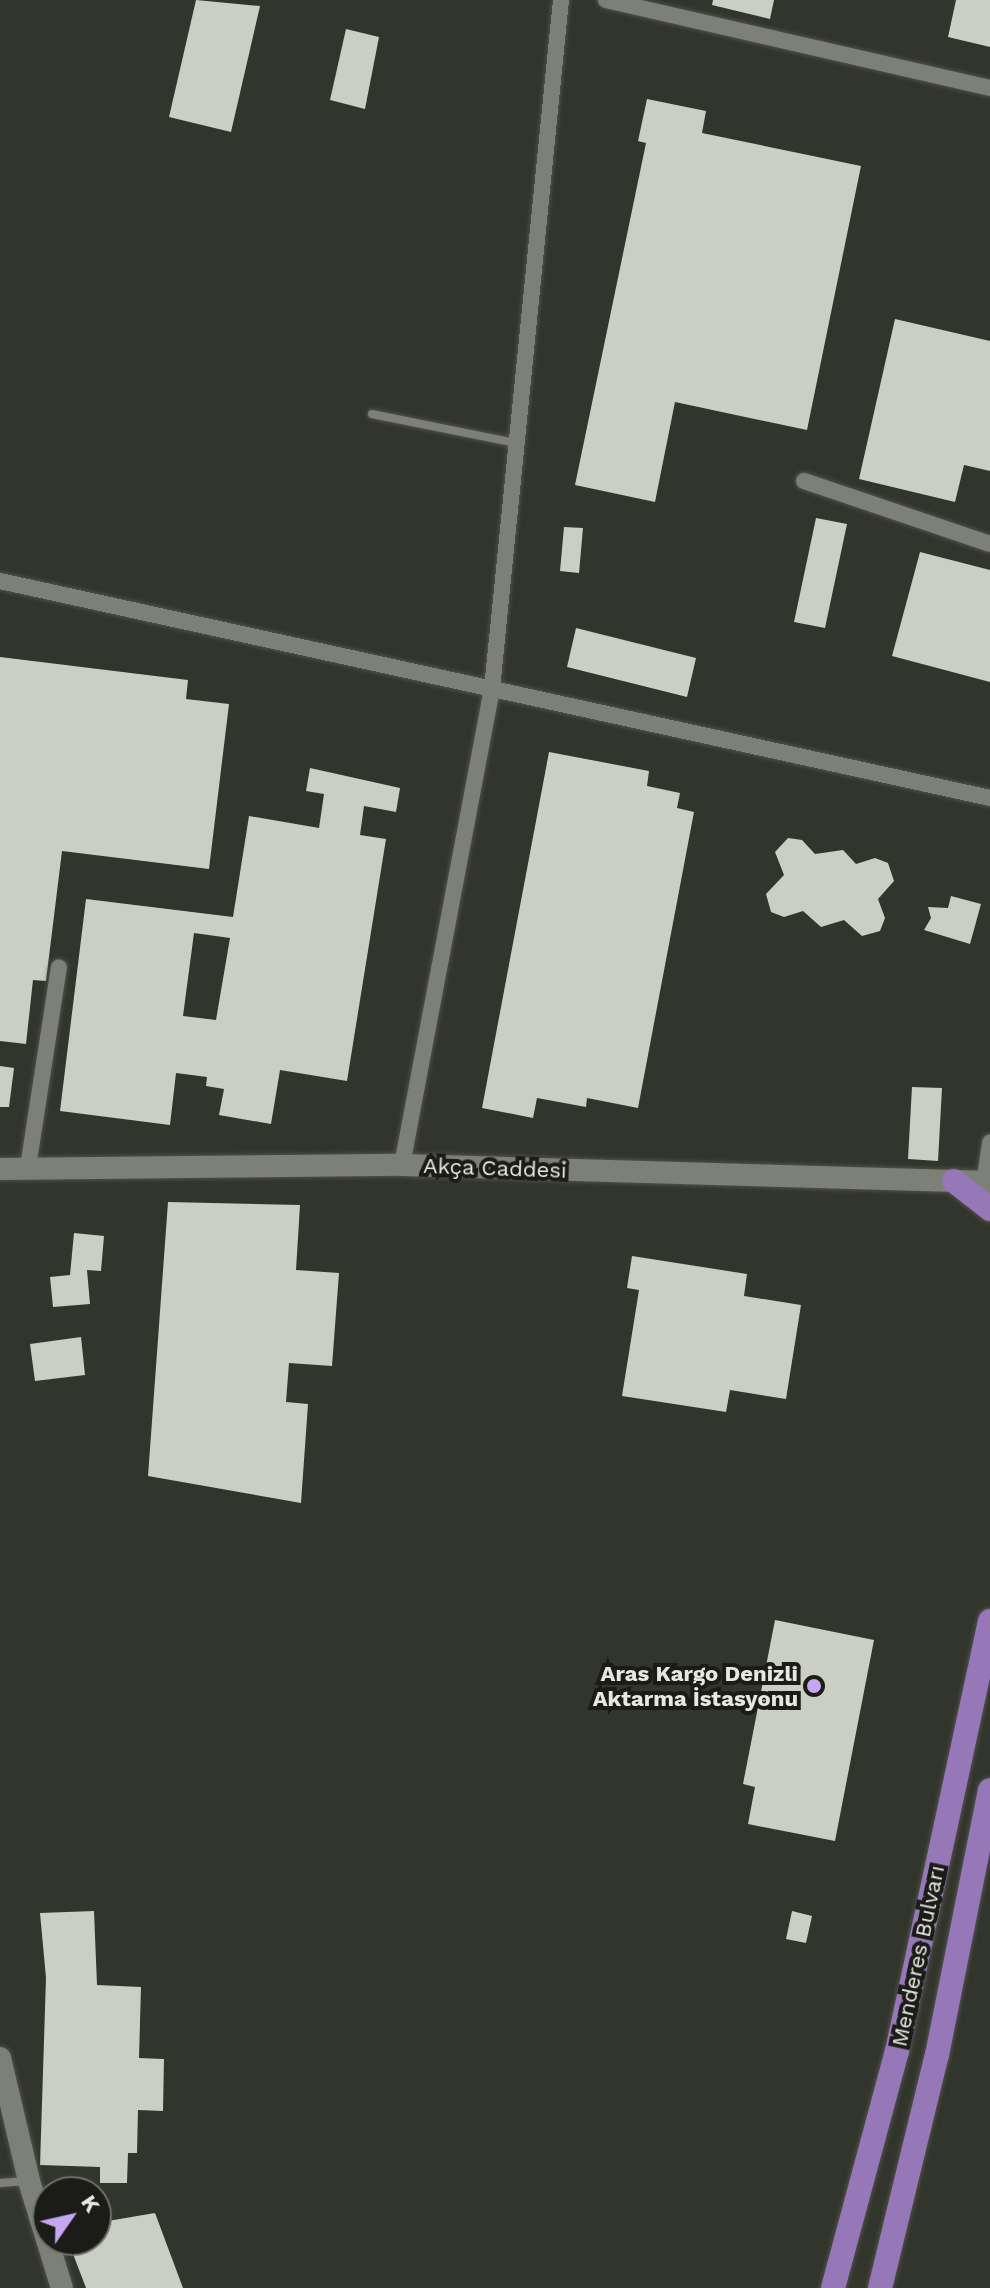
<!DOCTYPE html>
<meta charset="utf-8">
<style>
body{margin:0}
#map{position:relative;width:990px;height:2288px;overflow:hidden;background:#32352c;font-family:"Work Sans",sans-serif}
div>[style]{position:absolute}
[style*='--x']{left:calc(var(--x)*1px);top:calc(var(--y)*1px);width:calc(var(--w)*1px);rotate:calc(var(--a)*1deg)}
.building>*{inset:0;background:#cacec3}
.roads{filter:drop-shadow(0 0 2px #4f514a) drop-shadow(0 0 2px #4f514a)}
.lane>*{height:8px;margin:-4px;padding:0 4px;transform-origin:4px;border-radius:4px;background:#7d8076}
.street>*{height:16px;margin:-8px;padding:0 8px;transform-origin:8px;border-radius:8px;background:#7d8076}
.secondary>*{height:22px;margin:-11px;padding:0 11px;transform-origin:11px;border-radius:11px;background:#7d8076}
.primary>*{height:24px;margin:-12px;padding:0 12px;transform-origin:12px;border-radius:12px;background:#9677b8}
.dots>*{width:22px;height:22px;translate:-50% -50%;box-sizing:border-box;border:4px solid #1b1c18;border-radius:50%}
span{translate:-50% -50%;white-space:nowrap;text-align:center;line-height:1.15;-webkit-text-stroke:8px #1b1c18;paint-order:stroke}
.street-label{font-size:22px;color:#e6e8e2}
.poi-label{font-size:22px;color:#e6e8e2;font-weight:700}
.right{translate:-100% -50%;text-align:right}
.north{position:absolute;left:32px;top:2176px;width:80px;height:80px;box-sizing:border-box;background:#1b1c18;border:2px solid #6c6e69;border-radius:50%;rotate:56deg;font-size:22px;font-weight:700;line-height:32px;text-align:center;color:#e6e8e2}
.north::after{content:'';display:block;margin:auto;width:28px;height:36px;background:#c6a6f0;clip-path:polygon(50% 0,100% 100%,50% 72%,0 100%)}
</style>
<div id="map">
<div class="building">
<i style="clip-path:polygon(196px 0,260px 6px,231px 132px,169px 117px)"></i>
<i style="clip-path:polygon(713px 0,774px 0,770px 19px,712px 5px)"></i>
<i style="clip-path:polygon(956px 0,990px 0,990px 47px,948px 37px)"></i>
<i style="clip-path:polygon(346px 29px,379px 37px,365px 109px,330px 100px)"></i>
<i style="clip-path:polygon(647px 99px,706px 111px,702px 133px,861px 166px,807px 430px,675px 402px,655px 502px,575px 485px,646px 143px,638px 141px)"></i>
<i style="clip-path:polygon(895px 319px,990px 341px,990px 471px,964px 465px,955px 502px,859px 479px)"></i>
<i style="clip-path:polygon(816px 518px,847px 524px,825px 628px,794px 622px)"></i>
<i style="clip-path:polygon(564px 527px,583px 528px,579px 573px,560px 571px)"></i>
<i style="clip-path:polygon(920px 552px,990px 570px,990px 682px,892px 656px)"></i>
<i style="clip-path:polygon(576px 628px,696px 658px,687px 697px,567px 667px)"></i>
<i style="clip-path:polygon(0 657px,188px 680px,186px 699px,229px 704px,209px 869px,62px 851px,46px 981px,33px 980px,26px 1044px,0 1041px)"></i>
<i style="clip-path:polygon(549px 752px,649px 771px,647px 786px,680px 793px,677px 808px,694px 812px,638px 1108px,587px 1098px,586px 1107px,537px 1098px,533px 1118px,482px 1108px)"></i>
<i style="clip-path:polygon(evenodd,310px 768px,400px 788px,396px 812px,364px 806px,360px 835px,386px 839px,347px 1081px,280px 1070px,271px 1124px,219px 1115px,224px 1089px,206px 1086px,207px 1077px,176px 1073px,170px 1125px,60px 1111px,86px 899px,233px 917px,249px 816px,319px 828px,324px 794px,306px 791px,310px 768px,194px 933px,230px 938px,216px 1020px,183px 1016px,194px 933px)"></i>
<i style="clip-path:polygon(788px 838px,802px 840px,815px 854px,843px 850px,856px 864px,875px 858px,888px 863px,894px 881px,878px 899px,885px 918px,880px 931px,862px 936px,844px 920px,821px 927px,803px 911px,784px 917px,771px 912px,766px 894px,784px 875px,775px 852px)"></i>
<i style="clip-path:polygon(951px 896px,981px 904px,970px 944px,924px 930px,931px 918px,928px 907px,948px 908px)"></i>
<i style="clip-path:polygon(0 1066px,14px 1068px,9px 1107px,0 1107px)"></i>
<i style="clip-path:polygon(912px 1087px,942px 1088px,938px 1161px,908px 1159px)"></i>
<i style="clip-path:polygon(168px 1202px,300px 1205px,296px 1270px,339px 1273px,332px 1366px,289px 1363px,286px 1402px,308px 1404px,301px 1503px,148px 1476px)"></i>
<i style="clip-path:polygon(74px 1233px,104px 1236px,101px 1271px,87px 1270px,90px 1304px,53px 1307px,50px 1277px,70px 1275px)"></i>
<i style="clip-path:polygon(632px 1256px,747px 1274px,744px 1296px,801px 1305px,786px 1399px,730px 1390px,726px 1412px,622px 1396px,639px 1290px,627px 1288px)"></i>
<i style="clip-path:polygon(81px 1337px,85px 1375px,35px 1381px,30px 1344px)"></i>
<i style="clip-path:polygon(775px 1620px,874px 1640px,835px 1841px,748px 1824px,755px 1787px,743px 1784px)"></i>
<i style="clip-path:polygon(94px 1911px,97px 1985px,141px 1987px,139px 2058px,164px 2059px,163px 2111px,138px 2110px,137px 2153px,128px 2153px,127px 2183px,100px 2183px,100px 2167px,40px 2165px,46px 1978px,40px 1913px)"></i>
<i style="clip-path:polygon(792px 1911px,812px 1916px,806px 1943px,786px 1939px)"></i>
<i style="clip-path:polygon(155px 2213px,183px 2288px,86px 2288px,70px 2246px,96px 2240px,96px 2223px)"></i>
</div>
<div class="roads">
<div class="lane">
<i style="--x:372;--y:414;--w:147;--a:11.4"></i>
<i style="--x:0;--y:2183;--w:28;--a:-4"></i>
</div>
<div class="street">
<i style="--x:606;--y:0;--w:394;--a:12.9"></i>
<i style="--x:804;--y:481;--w:196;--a:18.7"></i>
<i style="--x:0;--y:581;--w:1014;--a:12.36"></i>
<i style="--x:402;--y:1165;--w:484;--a:-79.3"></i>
<i style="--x:492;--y:689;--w:692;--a:-84.28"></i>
<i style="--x:28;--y:1167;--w:202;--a:-81.2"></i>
<i style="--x:983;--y:1191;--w:49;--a:-81.7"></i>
</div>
<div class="secondary">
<i style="--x:0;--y:1169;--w:402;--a:-0.6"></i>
<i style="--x:402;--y:1165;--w:588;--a:1.66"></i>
<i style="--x:0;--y:2058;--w:126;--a:76.7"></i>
<i style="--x:29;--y:2181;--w:112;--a:72.9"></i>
</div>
<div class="primary">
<i style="--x:954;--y:1181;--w:46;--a:37.9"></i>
<i style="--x:833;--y:2288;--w:245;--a:-74.9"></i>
<i style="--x:897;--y:2051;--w:440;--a:-77.8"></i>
<i style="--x:880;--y:2288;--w:240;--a:-76.3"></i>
<i style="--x:937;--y:2055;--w:270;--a:-78.7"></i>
</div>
</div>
<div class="dots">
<i style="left:814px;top:1686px;background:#c6a6f0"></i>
</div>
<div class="street-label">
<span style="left:495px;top:1168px;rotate:2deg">Akça Caddesi</span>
<span style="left:918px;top:1956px;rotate:-78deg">Menderes Bulvarı</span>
</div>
<div class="poi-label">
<span class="right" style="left:798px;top:1686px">Aras Kargo Denizli<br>Aktarma İstasyonu</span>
</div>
<div class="north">K</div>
</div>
